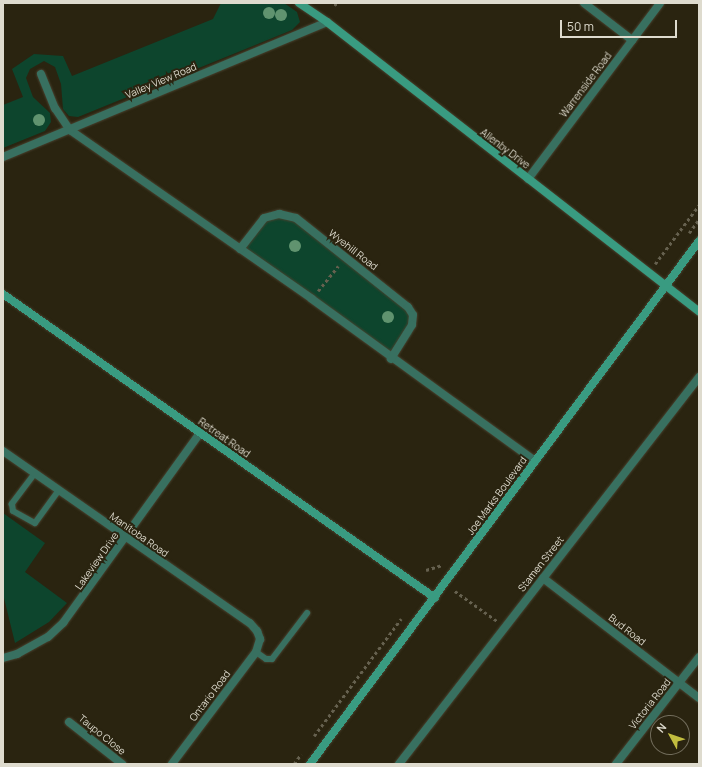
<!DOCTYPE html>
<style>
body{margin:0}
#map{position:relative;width:702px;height:767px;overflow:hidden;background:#2a2410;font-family:Manrope,sans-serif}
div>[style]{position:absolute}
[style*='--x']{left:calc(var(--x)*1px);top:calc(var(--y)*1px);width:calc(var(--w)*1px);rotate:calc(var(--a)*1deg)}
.green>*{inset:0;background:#0d452d}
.path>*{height:2.5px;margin-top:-1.25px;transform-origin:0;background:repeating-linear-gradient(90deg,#66614f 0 3px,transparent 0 6px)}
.roads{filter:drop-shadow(0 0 1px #47412e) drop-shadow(0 0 1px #47412e)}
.lane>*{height:6px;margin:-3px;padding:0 3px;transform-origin:3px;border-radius:3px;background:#387060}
.street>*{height:8px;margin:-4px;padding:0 4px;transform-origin:4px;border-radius:4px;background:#387060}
.secondary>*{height:8px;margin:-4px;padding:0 4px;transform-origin:4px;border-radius:4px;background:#399b81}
.trees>*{width:12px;height:12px;margin:-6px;border-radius:50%;background:#60936f}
span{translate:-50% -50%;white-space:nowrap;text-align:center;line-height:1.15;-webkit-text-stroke:4px #2a2410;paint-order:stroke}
.street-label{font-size:10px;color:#dedbce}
.frame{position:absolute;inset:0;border:4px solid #dedbce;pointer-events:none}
.north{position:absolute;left:650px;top:715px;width:40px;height:40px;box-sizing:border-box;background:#2a2410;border:1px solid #726d5c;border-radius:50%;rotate:310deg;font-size:11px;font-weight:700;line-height:16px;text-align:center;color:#dedbce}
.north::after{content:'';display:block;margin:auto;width:14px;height:18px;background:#c2bd3f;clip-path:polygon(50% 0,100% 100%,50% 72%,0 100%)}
.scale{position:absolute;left:560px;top:20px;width:117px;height:18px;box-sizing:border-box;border:2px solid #dedbce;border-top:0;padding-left:5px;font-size:12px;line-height:14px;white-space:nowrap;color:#dedbce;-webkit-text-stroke:3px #2a2410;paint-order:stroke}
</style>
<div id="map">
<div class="green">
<i style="clip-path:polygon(221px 3px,284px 3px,297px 12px,300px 22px,292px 30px,78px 117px,69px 116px,63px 109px,61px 84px,55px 67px,44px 61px,30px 69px,26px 78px,33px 97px,50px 113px,51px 122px,45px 131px,3px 148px,3px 105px,23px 97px,12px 69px,34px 54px,63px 56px,72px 76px,213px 19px)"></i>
<i style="clip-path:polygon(294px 217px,346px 257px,415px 318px,412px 334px,395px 359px,241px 248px,264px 219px)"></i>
<i style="clip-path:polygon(3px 513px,45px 543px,25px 572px,67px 603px,49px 622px,15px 643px,3px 594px)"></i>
</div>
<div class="path">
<i style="--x:334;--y:5;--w:4;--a:-27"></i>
<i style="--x:689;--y:233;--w:17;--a:-54"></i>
<i style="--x:655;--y:264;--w:74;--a:-53.3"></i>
<i style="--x:318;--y:291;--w:32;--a:-51"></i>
<i style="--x:426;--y:570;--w:17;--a:-17"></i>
<i style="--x:455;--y:591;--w:52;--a:35.5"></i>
<i style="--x:314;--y:736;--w:146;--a:-53.4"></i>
<i style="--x:294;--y:764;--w:12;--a:-55"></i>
</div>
<div class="roads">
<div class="lane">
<i style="--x:35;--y:473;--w:39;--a:127"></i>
<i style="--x:12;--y:504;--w:7;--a:82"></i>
<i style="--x:13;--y:511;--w:25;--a:29"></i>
<i style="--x:35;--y:523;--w:41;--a:-54"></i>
<i style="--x:256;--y:652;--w:12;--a:35"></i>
<i style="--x:266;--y:659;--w:6;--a:0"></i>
<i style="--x:272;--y:659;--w:58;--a:-52.7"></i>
</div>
<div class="street">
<i style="--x:584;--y:3;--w:61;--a:37.6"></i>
<i style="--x:41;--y:74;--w:37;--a:68"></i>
<i style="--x:55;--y:108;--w:27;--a:56"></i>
<i style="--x:70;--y:130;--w:295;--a:34.9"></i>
<i style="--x:312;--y:299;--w:276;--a:36"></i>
<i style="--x:3;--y:157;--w:351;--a:-22.6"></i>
<i style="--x:528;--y:179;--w:220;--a:-53.1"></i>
<i style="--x:240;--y:249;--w:39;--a:-52"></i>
<i style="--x:264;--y:218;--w:16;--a:-15"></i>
<i style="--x:279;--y:214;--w:17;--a:13"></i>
<i style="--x:296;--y:218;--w:143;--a:38.5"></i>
<i style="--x:408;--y:307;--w:9;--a:58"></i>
<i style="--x:413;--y:315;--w:10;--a:96"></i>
<i style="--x:412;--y:325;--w:40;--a:122"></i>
<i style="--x:3;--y:451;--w:301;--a:34.9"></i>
<i style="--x:250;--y:623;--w:11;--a:49"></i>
<i style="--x:257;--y:631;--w:9;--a:69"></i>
<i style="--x:260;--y:639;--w:14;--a:107"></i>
<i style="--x:256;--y:652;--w:140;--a:126.9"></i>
<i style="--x:543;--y:578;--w:197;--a:37.6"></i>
<i style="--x:3;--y:658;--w:15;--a:-16"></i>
<i style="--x:17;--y:654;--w:35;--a:-29"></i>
<i style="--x:48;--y:637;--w:21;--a:-43"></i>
<i style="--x:63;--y:623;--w:234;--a:-54.2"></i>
<i style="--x:69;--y:722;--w:68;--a:38.4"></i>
<i style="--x:399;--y:764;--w:490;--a:-52.2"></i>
<i style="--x:616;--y:764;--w:135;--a:-52.2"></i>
</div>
<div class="secondary">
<i style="--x:299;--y:3;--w:34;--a:34"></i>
<i style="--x:327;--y:22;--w:472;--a:37.9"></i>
<i style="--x:3;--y:294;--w:528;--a:35.13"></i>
<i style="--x:310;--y:764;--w:652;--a:-53.36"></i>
</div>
</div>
<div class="trees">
<i style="left:269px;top:13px"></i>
<i style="left:281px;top:15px"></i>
<i style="left:39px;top:120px"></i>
<i style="left:295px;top:246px"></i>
<i style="left:388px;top:317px"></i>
</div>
<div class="street-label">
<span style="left:161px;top:81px;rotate:-23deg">Valley View Road</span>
<span style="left:586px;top:85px;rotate:-53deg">Warrenside Road</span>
<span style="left:505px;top:149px;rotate:37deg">Allenby Drive</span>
<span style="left:353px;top:250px;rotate:38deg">Wyehill Road</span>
<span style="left:224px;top:438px;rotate:35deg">Retreat Road</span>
<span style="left:497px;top:496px;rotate:-54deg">Joe Marks Boulevard</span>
<span style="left:139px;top:535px;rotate:35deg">Manitoba Road</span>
<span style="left:97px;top:561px;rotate:-55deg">Lakeview Drive</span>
<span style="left:541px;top:564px;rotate:-52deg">Stamen Street</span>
<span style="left:627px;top:630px;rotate:38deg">Bud Road</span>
<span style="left:210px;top:696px;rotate:-53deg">Ontario Road</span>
<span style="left:650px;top:704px;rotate:-52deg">Victoria Road</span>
<span style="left:102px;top:735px;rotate:39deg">Taupo Close</span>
</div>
<div class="frame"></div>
<div class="north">N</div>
<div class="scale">50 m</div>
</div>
